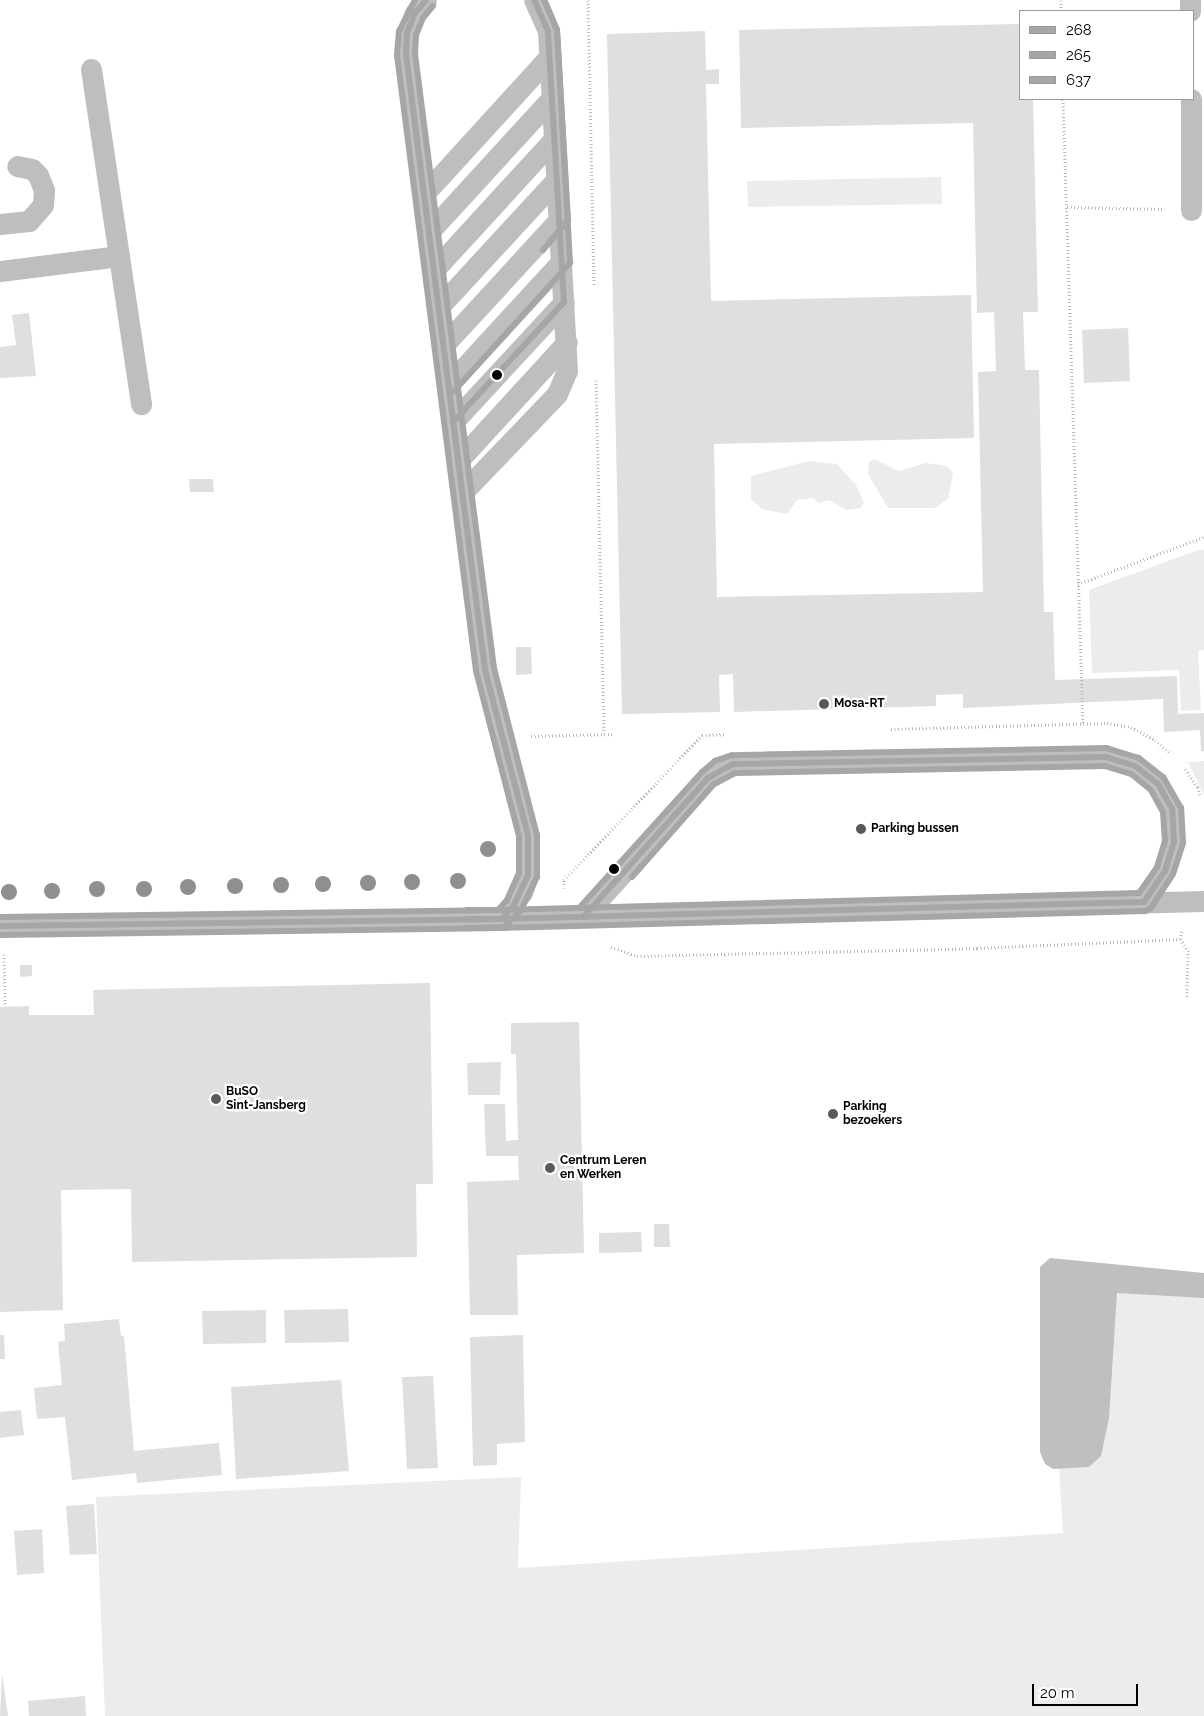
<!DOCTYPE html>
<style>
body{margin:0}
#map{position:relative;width:1204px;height:1716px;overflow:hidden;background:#fff;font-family:Raleway,sans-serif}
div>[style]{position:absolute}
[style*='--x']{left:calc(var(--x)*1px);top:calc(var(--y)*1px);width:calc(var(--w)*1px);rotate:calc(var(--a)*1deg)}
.green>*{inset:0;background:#ececec}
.water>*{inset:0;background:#bfbfbf}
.building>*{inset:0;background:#dfdfdf}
.path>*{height:3px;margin-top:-1.5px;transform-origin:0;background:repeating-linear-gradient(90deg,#b9b9b9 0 1px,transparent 0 3.5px)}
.service>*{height:21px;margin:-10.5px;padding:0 10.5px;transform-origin:10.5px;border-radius:10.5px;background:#bebebe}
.bus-1>*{height:6px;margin:-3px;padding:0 3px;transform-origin:3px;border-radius:3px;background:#a6a6a6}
.bus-2>*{height:6px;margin:-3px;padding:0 3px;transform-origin:3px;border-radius:3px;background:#a6a6a6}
.bus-3>*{height:6px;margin:-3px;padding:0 3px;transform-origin:3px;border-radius:3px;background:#a6a6a6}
.trees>*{width:16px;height:16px;margin:-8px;border-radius:50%;background:#8f8f8f}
.dots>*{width:14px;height:14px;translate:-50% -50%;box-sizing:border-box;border:2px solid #fff;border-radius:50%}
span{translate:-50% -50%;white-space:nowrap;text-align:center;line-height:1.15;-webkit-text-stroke:4.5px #fff;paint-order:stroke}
.poi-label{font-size:12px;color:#000;font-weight:700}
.left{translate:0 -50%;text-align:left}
.legend{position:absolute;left:1019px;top:10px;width:175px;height:90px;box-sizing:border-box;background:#fff;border:1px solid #999;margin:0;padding:6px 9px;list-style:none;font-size:15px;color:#000}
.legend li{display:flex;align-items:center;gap:10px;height:25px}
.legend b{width:25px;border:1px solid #999}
.scale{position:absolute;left:1032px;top:1684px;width:106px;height:22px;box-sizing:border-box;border:2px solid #000;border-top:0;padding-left:6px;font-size:15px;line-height:18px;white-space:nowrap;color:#000;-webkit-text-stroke:4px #fff;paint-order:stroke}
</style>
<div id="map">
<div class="green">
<i style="clip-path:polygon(941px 177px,942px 204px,748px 207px,747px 181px)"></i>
<i style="clip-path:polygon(874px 459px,899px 471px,926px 463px,947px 466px,953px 473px,948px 499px,935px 508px,888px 508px,868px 474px,869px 462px)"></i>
<i style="clip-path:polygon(809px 461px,837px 464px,856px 485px,864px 503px,860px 508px,846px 510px,829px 500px,819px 503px,813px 498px,797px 500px,787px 514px,762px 509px,751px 499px,751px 476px)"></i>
<i style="clip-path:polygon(1198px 550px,1204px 550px,1204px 650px,1198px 651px,1201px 710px,1181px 711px,1179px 670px,1092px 673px,1089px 590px)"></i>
<i style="clip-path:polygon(1204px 761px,1204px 795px,1188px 762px)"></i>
<i style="clip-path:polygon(1070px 1260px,1204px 1275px,1204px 1716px,105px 1716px,96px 1497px,521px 1477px,518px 1568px,1063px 1533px,1055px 1395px,1073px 1301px)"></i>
</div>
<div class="water">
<i style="clip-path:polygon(1050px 1258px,1204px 1273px,1204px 1298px,1117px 1293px,1109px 1418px,1101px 1456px,1089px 1467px,1053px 1469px,1045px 1464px,1040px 1452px,1040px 1267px)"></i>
</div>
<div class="building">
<i style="clip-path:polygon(1020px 24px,1020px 99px,1033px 99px,1038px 312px,1023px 312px,1025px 370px,1039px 370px,1044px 612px,1053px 612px,1055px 680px,1177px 676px,1178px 714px,1204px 713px,1204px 751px,1201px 751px,1200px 730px,1164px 732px,1163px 699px,963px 708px,963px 694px,936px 695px,936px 706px,734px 712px,733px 674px,719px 675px,720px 712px,622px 714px,607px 34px,705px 31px,706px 70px,719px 69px,719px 84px,706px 84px,711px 301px,971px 295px,974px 438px,714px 444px,717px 597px,983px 592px,978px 372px,996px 371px,994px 312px,977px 313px,973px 123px,741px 128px,739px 30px)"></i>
<i style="clip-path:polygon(29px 313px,36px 376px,0 378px,0 347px,16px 345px,12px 315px)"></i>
<i style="clip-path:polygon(1128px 328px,1130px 381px,1084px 383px,1082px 330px)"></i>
<i style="clip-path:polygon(189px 479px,213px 479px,214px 492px,190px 492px)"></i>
<i style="clip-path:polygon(516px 647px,531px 647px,532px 674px,516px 675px)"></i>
<i style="clip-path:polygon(20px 965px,32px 965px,32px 976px,20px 977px)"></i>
<i style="clip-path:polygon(430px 983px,433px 1184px,416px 1184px,417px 1257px,132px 1262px,131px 1189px,61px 1190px,63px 1310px,0 1312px,0 1007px,29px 1006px,29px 1015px,94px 1015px,93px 990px)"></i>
<i style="clip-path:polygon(579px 1022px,584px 1253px,517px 1255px,518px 1315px,470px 1315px,467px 1182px,519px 1180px,518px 1156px,486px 1156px,484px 1104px,505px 1104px,506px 1141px,518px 1140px,516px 1054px,511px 1054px,511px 1023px)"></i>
<i style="clip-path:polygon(501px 1062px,500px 1095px,468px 1095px,467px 1063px)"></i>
<i style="clip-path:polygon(654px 1224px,669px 1224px,670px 1247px,654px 1247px)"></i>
<i style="clip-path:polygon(641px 1232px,642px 1252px,599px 1253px,599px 1233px)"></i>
<i style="clip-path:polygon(348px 1309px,349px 1342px,285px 1343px,284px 1310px)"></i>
<i style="clip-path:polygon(266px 1310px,266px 1343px,203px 1344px,202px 1311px)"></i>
<i style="clip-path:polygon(119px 1319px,121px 1336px,124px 1336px,134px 1451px,219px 1443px,222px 1475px,137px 1483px,136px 1473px,72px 1480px,65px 1417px,37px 1419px,34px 1388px,62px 1385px,58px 1342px,65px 1341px,64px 1324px)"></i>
<i style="clip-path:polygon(0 1335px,4px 1335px,5px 1359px,0 1359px)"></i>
<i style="clip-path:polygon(523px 1335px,525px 1442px,497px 1444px,497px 1465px,473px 1466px,470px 1337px)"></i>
<i style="clip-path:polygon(433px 1376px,438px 1468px,407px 1469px,402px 1377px)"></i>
<i style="clip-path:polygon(341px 1380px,349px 1471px,236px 1479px,231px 1387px)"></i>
<i style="clip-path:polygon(21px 1410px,24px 1435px,0 1438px,0 1412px)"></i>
<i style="clip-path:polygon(94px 1504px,97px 1554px,70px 1555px,66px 1506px)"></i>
<i style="clip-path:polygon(42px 1529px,44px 1573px,17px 1575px,14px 1531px)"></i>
<i style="clip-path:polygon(2px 1673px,8px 1716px,0 1716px)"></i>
<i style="clip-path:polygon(85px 1696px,86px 1716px,29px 1716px,28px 1701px)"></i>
</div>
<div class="path">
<i style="--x:588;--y:0;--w:286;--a:88.8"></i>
<i style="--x:1061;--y:0;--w:11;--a:90"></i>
<i style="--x:1063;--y:99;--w:625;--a:88.17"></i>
<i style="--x:1067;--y:207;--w:96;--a:1.2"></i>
<i style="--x:596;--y:380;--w:354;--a:88.7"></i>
<i style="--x:1078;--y:584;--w:134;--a:-20.5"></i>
<i style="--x:891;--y:729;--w:216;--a:-1.6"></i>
<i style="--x:1107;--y:723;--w:24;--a:9"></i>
<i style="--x:1131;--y:727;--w:27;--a:28"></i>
<i style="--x:1155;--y:740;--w:21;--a:41"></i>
<i style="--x:531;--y:736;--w:84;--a:-1.4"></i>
<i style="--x:1185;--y:769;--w:22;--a:54"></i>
<i style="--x:1198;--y:787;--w:9;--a:77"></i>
<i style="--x:564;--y:888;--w:8;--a:-90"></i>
<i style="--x:564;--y:880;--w:200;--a:-46.4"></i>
<i style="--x:702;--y:735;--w:23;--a:-2"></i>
<i style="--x:1180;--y:939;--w:14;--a:54"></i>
<i style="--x:1188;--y:950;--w:47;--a:91.2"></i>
<i style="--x:611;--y:947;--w:28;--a:19"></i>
<i style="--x:637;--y:956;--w:340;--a:-1.3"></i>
<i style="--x:977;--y:948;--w:203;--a:-2.5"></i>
<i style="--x:1180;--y:939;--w:8;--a:-76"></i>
<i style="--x:4;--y:954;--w:51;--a:88.9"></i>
</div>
<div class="service">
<i style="--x:426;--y:0;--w:17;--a:130"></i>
<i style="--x:415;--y:13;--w:22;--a:112"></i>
<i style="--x:407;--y:33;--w:21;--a:93"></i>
<i style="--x:406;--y:54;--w:621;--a:82.69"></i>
<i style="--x:485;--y:670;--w:171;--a:75.4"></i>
<i style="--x:528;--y:835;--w:40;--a:90"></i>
<i style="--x:528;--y:875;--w:18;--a:109"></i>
<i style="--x:522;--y:892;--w:34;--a:127"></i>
<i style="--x:1190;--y:0;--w:11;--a:90"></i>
<i style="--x:91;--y:69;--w:339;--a:81.5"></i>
<i style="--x:1191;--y:99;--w:111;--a:90"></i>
<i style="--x:424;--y:194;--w:187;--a:-47.6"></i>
<i style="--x:0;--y:224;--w:29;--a:-6"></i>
<i style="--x:29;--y:221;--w:21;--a:-49"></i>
<i style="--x:43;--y:205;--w:15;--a:-86"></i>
<i style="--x:44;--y:190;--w:16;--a:-112"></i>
<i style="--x:38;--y:175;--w:8;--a:-135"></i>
<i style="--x:32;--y:169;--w:15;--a:-169"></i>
<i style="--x:429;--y:232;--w:182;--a:-47.5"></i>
<i style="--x:434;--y:270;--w:179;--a:-47.5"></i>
<i style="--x:0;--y:271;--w:120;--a:-7.2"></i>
<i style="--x:438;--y:308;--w:176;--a:-47.3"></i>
<i style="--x:443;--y:346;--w:171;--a:-47.4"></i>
<i style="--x:448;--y:385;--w:168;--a:-47.4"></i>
<i style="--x:453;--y:422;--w:163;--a:-47.2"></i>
<i style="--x:458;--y:461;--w:161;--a:-47.5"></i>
<i style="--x:462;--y:493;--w:137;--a:-46.2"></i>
<i style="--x:557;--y:394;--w:25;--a:-67"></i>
<i style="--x:567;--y:371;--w:341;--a:-93.2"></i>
<i style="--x:548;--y:31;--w:34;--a:-114"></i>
<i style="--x:584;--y:916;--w:186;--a:-48.1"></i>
<i style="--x:708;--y:778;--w:14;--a:-39"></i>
<i style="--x:719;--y:769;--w:15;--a:-20"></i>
<i style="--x:733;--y:764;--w:373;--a:-1.1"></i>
<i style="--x:1106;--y:757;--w:30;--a:17"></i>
<i style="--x:1135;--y:766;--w:29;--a:38"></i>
<i style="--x:1158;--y:784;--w:29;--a:61"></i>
<i style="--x:1172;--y:809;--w:33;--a:87"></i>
<i style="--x:1174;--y:842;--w:30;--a:107"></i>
<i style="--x:1165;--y:871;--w:37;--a:124"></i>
<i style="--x:0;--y:926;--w:502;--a:-0.8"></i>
<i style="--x:502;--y:919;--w:702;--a:-1.47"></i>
</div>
<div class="bus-1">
<i style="--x:426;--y:0;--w:17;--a:130"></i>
<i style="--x:415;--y:13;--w:22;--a:112"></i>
<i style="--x:407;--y:33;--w:21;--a:93"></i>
<i style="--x:406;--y:54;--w:621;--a:82.69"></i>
<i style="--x:485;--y:670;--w:171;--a:75.4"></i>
<i style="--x:528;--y:835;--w:40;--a:90"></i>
<i style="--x:528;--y:875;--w:33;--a:115"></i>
<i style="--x:514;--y:905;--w:18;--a:131"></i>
<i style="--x:502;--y:919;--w:35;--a:180"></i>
<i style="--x:453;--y:422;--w:163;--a:-47.2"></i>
<i style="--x:564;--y:302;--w:271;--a:-93.4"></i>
<i style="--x:548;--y:31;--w:34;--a:-114"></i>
<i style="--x:0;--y:926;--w:502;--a:-0.8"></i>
<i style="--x:502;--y:919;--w:642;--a:-1.52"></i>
<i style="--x:1144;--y:902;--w:37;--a:-56"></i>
<i style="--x:1165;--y:871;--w:30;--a:-73"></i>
<i style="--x:1174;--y:842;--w:33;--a:-93"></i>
<i style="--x:1172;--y:809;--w:29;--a:-119"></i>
<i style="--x:1158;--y:784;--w:29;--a:-142"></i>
<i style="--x:1135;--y:766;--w:30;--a:-163"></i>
<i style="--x:1106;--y:757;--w:373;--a:178.9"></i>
<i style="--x:733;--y:764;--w:29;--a:151"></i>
<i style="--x:708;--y:778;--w:186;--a:131.9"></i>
</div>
<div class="bus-2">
<i style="--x:415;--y:0;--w:35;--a:117"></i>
<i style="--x:399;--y:31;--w:24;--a:95"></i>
<i style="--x:397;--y:55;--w:621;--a:82.69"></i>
<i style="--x:476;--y:671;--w:171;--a:75.4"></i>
<i style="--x:519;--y:836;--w:37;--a:90"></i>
<i style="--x:519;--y:873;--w:30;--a:114"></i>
<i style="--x:507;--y:900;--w:13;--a:132"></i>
<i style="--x:498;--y:910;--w:31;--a:180"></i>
<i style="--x:454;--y:391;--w:173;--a:-47.8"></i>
<i style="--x:570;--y:263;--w:233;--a:-93.2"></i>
<i style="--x:557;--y:30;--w:33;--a:-113"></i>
<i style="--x:0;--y:935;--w:502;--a:-0.8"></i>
<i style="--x:502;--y:928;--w:643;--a:-1.51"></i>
<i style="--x:1145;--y:911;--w:7;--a:-27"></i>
<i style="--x:1151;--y:908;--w:40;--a:-57.1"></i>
<i style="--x:1173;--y:874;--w:33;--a:-72"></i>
<i style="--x:1183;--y:843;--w:35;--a:-93"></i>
<i style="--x:1181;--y:808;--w:36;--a:-120"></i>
<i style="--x:1163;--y:777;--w:31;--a:-142"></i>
<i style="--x:1139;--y:758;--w:34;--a:-163"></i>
<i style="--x:1107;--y:748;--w:375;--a:178.9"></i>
<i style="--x:732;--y:755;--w:18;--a:161"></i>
<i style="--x:715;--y:761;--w:17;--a:140"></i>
<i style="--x:702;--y:772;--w:183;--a:132.1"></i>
</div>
<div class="bus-3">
<i style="--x:433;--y:6;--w:16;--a:130"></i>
<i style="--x:423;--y:18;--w:18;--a:112"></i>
<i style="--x:416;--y:35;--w:19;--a:93"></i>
<i style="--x:415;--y:54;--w:619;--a:82.67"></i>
<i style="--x:494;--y:668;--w:172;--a:75.6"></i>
<i style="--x:537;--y:835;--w:42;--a:90"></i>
<i style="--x:537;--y:877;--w:37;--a:116"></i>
<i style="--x:521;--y:910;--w:24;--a:135"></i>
<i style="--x:504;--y:927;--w:37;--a:178"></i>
<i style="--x:543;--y:250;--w:39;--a:-50"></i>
<i style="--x:568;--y:220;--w:190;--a:-93.3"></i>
<i style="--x:557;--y:30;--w:33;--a:-113"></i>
<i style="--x:0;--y:917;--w:502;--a:-0.8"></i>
<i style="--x:502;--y:910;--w:637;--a:-1.53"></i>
<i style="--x:1139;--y:893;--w:32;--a:-55"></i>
<i style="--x:1157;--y:867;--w:27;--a:-73"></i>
<i style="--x:1165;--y:841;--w:29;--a:-94"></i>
<i style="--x:1163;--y:812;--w:25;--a:-119"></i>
<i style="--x:1151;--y:790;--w:26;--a:-141"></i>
<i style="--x:1131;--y:774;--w:27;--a:-163"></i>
<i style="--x:1105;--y:766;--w:370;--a:178.9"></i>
<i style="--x:735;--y:773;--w:24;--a:152"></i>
<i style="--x:714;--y:784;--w:124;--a:131.4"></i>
</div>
<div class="trees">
<i style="left:488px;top:849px"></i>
<i style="left:458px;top:881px"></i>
<i style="left:412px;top:882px"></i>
<i style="left:368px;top:883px"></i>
<i style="left:323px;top:884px"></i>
<i style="left:281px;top:885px"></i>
<i style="left:235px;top:886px"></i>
<i style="left:188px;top:887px"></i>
<i style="left:97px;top:889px"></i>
<i style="left:144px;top:889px"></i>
<i style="left:52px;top:891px"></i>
<i style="left:9px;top:892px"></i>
</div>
<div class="dots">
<i style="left:497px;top:375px;background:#000"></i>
<i style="left:824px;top:704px;background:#595959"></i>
<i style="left:861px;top:829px;background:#595959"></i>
<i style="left:614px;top:869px;background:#000"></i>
<i style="left:216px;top:1099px;background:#595959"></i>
<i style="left:833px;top:1114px;background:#595959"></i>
<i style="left:550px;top:1168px;background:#595959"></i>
</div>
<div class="poi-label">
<span class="left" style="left:834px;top:704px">Mosa-RT</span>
<span class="left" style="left:871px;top:829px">Parking bussen</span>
<span class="left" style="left:226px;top:1099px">BuSO<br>Sint-Jansberg</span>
<span class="left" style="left:843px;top:1114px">Parking<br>bezoekers</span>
<span class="left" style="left:560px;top:1168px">Centrum Leren<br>en Werken</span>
</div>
<ul class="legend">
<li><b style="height:6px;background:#a6a6a6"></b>268</li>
<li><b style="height:6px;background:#a6a6a6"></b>265</li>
<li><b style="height:6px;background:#a6a6a6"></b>637</li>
</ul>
<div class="scale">20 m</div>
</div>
